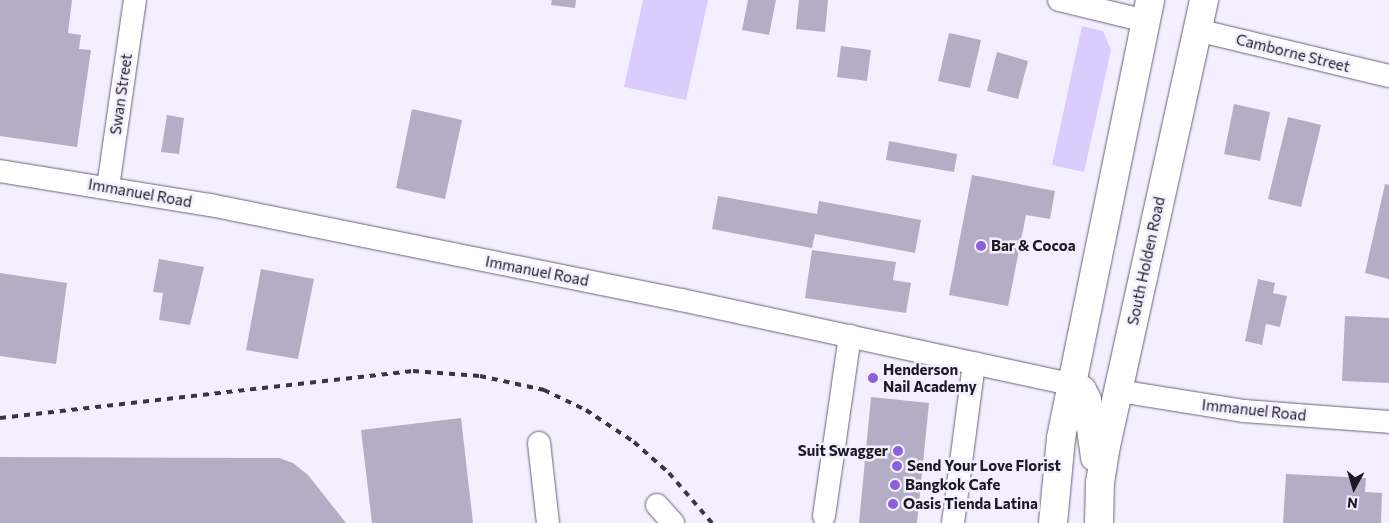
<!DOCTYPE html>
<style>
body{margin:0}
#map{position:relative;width:1389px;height:523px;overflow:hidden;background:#f3efff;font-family:Commissioner,sans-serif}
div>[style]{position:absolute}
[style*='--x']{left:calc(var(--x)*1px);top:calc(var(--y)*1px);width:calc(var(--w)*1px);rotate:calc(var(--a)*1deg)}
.green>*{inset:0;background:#daccfd}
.building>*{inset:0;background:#b3adc6}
.roads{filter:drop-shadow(0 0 1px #686279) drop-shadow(0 0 1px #686279)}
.minor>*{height:22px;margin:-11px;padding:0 11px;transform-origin:11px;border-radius:11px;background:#fff}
.major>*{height:28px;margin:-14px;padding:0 14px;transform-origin:14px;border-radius:14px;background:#fff}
.rail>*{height:4px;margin-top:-2px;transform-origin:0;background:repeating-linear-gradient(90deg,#393640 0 6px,transparent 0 12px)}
.dots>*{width:14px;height:14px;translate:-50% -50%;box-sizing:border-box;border:2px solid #f3efff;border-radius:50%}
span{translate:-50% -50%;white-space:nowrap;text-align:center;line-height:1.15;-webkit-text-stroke:5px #f3efff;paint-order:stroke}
.street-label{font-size:15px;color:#1c1922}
.poi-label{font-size:15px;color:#1c1922;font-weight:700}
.left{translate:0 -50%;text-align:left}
.right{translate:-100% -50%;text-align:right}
.north{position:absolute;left:1329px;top:463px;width:50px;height:50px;-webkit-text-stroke:4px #f3efff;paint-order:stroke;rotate:186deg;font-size:14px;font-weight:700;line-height:20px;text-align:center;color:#1c1922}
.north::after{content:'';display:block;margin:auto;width:18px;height:22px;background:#1c1922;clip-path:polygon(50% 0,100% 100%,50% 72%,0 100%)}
</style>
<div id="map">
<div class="green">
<i style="clip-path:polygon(643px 0,708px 0,686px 100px,624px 87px)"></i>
<i style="clip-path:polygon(1082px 26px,1103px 31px,1111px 50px,1084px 172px,1052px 165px)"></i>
</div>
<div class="building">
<i style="clip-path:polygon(0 0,72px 0,68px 33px,81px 35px,79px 49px,91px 50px,77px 147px,0 136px)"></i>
<i style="clip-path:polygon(552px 0,576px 0,575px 8px,551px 5px)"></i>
<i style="clip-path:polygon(748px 0,776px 0,769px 35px,742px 30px)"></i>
<i style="clip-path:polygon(799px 0,828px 0,825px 32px,796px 29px)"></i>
<i style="clip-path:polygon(949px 33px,981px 40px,970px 88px,938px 81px)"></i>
<i style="clip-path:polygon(841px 46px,871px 50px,867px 81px,837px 77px)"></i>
<i style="clip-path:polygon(997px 52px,1028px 61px,1018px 99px,987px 91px)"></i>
<i style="clip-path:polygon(1234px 104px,1270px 112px,1260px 161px,1224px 154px)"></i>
<i style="clip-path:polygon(412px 109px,462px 120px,445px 199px,396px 188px)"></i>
<i style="clip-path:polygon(167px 115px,184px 118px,179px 154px,161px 152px)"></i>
<i style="clip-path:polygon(1288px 117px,1321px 125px,1301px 207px,1268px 199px)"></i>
<i style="clip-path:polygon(889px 141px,957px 154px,954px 172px,886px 160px)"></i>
<i style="clip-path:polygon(972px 175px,1055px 191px,1050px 219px,1026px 215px,1008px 306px,949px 295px)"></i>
<i style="clip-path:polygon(1385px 184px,1389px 185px,1389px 279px,1365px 273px)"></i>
<i style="clip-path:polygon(718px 196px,817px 214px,819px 201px,921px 220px,915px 253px,815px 234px,812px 248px,712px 229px)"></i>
<i style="clip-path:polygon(812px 250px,896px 262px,893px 280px,911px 283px,906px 313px,805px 298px)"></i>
<i style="clip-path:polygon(159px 259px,204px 267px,190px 325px,159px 320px,163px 293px,153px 292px)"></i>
<i style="clip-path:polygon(261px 269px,314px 279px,298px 359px,246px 350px)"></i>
<i style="clip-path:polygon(0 273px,67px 283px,56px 364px,0 356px)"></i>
<i style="clip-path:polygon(1258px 279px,1275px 283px,1273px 293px,1287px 296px,1280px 327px,1266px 324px,1262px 345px,1245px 341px)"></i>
<i style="clip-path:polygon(1345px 316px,1389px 318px,1389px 383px,1342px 381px)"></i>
<i style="clip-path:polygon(871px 397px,929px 403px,917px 523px,859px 523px)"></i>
<i style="clip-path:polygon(461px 418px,473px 523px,372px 523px,361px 430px)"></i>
<i style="clip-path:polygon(0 457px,279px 458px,293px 463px,308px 475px,346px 523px,0 523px)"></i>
<i style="clip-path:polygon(1286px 474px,1366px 478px,1365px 492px,1382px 493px,1381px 523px,1283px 523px)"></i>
</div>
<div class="roads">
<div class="minor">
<i style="--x:1059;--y:0;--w:89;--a:13.6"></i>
<i style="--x:1197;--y:30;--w:197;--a:13.5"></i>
<i style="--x:0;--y:171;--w:213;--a:9.2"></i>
<i style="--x:210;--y:205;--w:481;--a:11.4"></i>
<i style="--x:682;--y:300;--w:399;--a:12.2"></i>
<i style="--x:108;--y:187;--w:189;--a:-81.8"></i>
<i style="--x:1119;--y:391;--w:127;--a:9.1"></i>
<i style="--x:1244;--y:411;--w:145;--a:4.3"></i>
<i style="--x:539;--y:443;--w:81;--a:83.6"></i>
<i style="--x:657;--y:505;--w:24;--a:48"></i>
<i style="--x:824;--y:516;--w:182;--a:-81.8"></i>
<i style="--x:953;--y:523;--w:161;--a:-82.5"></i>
</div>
<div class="major">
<i style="--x:1072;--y:384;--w:12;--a:31"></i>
<i style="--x:1082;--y:390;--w:11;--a:63"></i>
<i style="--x:1087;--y:400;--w:58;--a:82"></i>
<i style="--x:1053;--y:523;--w:85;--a:-84.6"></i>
<i style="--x:1061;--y:438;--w:447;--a:-78.5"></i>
<i style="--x:1099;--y:523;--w:40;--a:-88.6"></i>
<i style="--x:1100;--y:483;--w:37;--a:-81"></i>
<i style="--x:1106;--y:446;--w:457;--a:-77.6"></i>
</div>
</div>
<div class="rail">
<i style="--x:0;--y:418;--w:416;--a:-6.5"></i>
<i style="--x:413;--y:371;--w:67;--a:4.3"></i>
<i style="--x:480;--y:376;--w:66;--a:12.3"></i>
<i style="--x:544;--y:390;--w:47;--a:25.5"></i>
<i style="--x:586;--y:410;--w:58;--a:33.7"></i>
<i style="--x:634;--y:442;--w:47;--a:41.5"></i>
<i style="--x:669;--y:473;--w:66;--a:49.3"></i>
</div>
<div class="dots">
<i style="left:981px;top:246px;background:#8c60da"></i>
<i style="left:873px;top:378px;background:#8c60da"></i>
<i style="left:898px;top:451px;background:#8c60da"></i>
<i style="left:897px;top:466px;background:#8c60da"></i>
<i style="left:895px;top:485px;background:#8c60da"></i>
<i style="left:893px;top:504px;background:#8c60da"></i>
</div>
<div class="street-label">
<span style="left:1293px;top:53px;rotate:14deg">Camborne Street</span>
<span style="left:121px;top:94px;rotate:-82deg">Swan Street</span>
<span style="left:140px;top:193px;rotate:10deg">Immanuel Road</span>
<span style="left:1146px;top:261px;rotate:-78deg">South Holden Road</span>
<span style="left:537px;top:271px;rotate:11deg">Immanuel Road</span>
<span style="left:1254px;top:410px;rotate:6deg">Immanuel Road</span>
</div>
<div class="poi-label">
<span class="left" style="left:991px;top:246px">Bar &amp; Cocoa</span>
<span class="left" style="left:883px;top:378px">Henderson<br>Nail Academy</span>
<span class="right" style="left:888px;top:451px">Suit Swagger</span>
<span class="left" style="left:907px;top:466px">Send Your Love Florist</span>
<span class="left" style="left:905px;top:485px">Bangkok Cafe</span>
<span class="left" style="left:903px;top:504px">Oasis Tienda Latina</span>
</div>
<div class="north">N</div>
</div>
